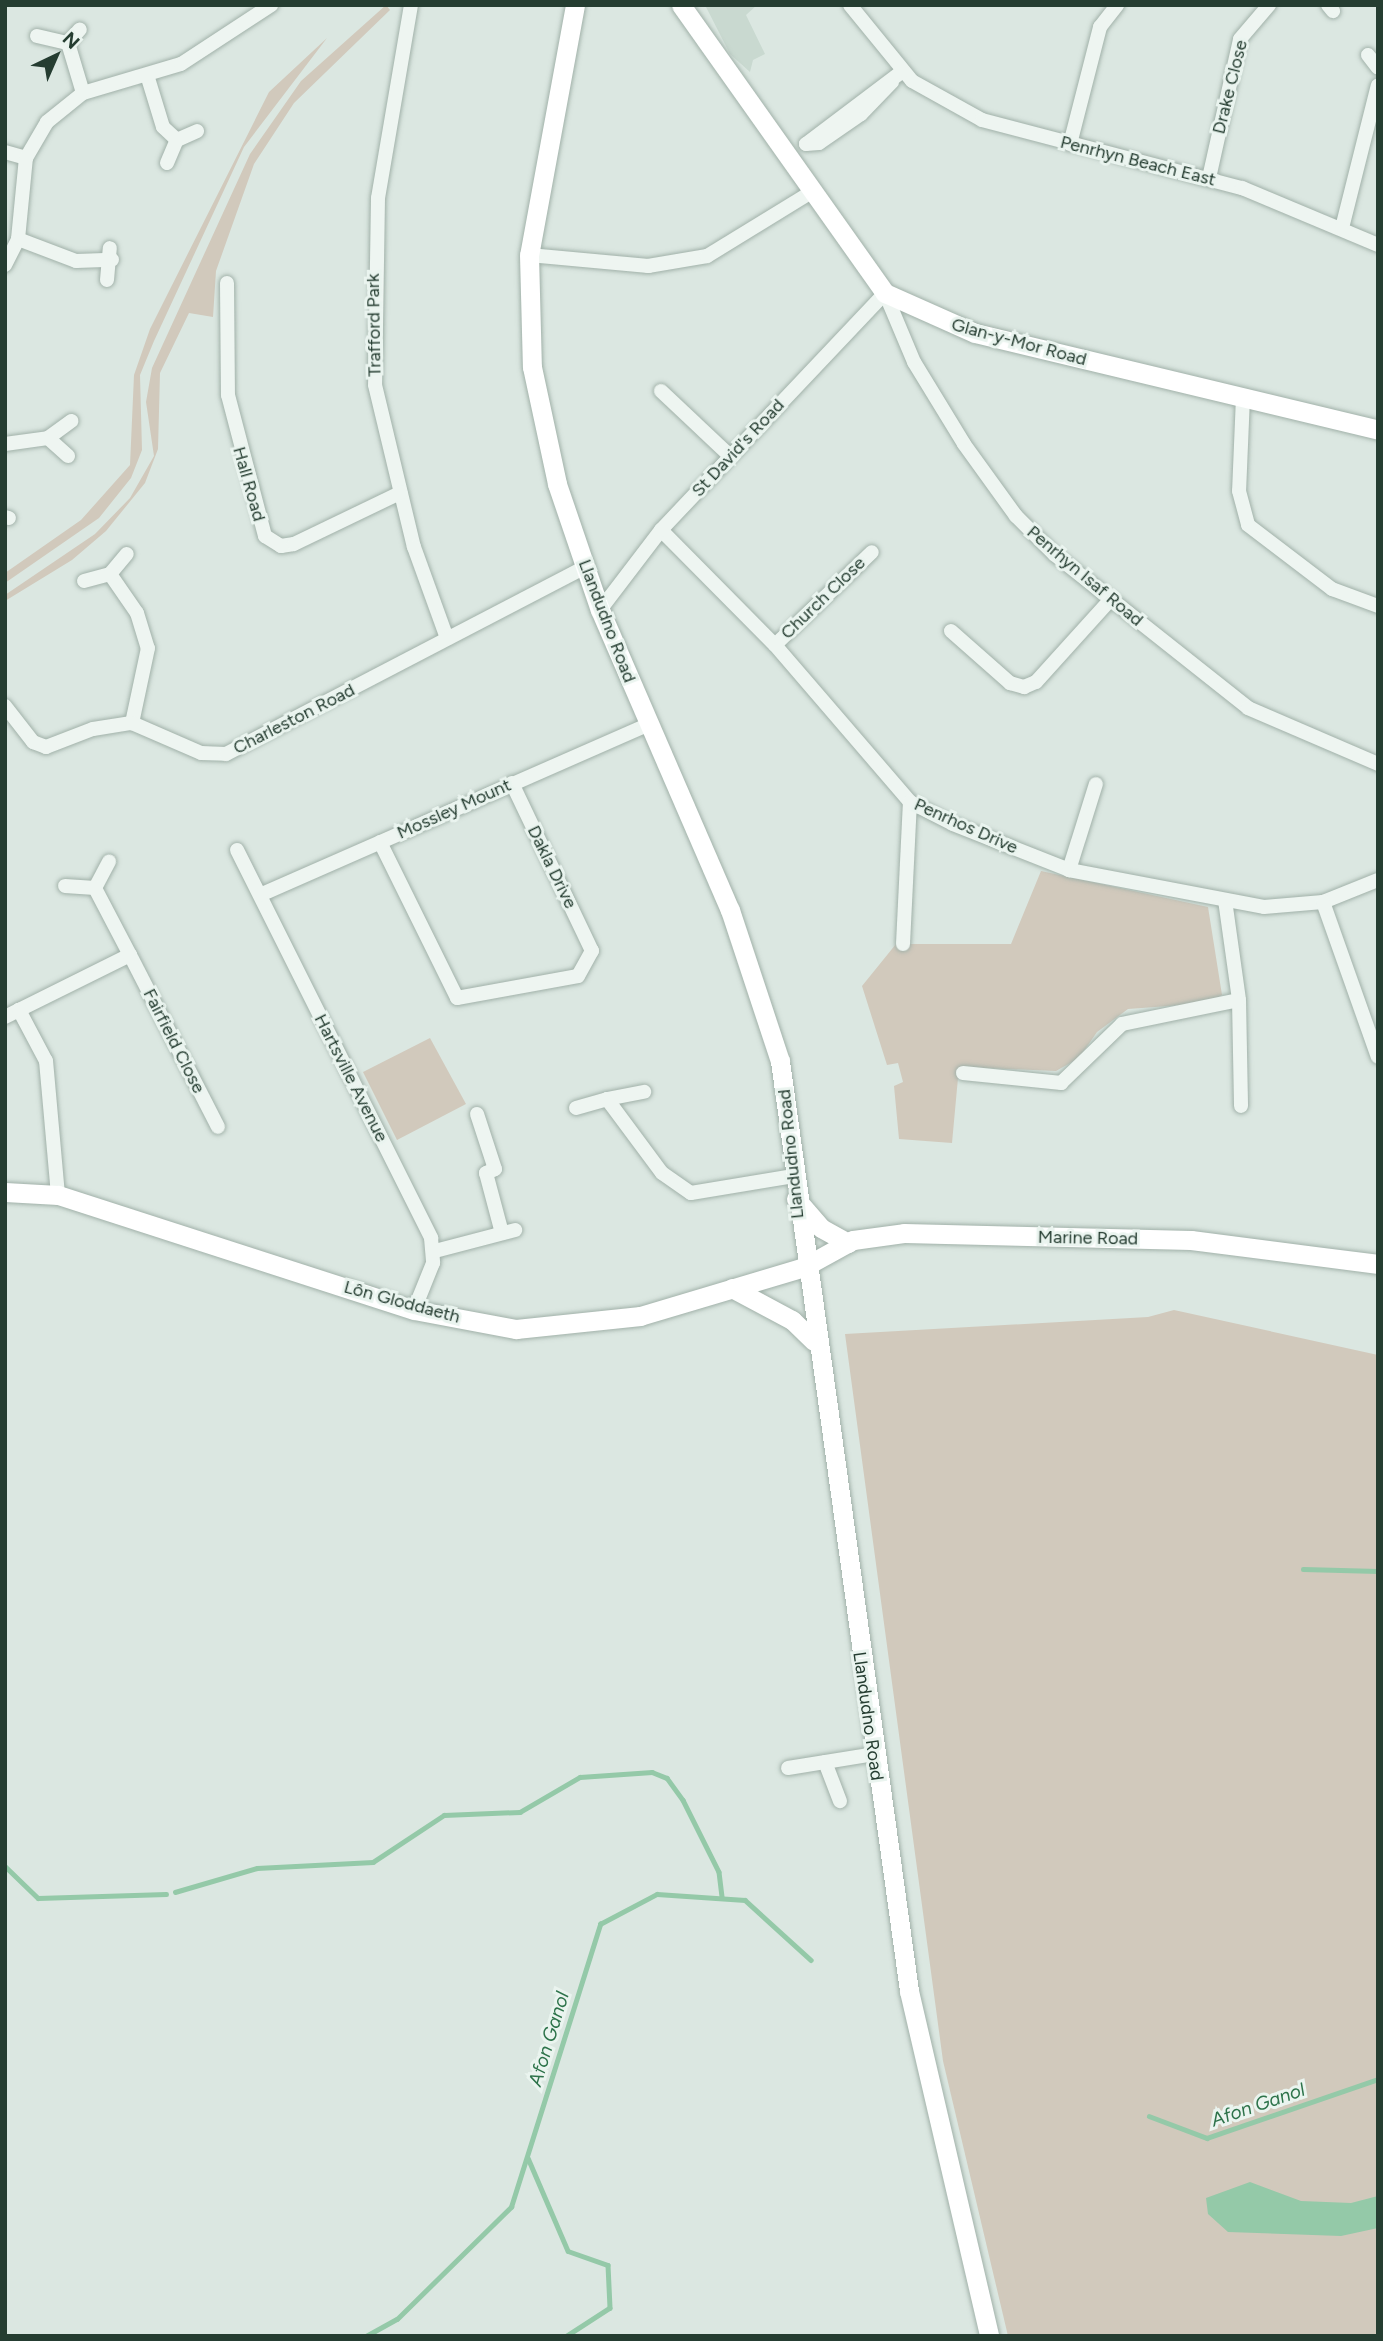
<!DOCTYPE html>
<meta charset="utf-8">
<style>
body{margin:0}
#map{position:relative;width:1383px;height:2341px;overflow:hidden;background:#dbe7e1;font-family:Figtree,sans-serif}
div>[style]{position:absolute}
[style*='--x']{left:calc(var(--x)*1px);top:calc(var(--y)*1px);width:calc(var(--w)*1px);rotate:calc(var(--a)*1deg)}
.built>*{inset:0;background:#c9d9d0}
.green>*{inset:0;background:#d1c9bc}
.water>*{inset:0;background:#94c9a8}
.stream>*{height:4.5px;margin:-2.25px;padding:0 2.25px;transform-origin:2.25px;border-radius:2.25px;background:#94c9a8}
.roads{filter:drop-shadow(0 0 2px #a1b1a9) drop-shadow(0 0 2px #a1b1a9)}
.street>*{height:14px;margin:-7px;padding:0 7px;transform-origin:7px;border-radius:7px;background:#eef5f1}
.secondary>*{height:19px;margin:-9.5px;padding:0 9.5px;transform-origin:9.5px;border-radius:9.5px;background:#fff}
span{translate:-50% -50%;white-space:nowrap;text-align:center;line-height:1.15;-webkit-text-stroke:6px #eaf4ef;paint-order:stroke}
.street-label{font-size:18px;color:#253d31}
.water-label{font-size:19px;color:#2d734a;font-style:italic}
.frame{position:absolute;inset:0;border:7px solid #253d31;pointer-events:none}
.north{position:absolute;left:21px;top:21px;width:70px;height:70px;-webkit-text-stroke:5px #eaf4ef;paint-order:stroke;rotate:44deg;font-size:19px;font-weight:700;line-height:28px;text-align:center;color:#253d31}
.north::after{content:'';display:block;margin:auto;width:24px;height:32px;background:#253d31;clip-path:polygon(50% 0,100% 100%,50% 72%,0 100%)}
</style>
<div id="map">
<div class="built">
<i style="clip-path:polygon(705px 5px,757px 5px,746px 15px,765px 54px,753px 60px,750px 72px,730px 54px)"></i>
</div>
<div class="green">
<i style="clip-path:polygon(386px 5px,390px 10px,294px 103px,254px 164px,216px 271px,213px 317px,189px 313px,160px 373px,158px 449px,145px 483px,106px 531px,72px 560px,5px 601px,5px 595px,95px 534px,130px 498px,154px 456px,146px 402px,152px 368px,250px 154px,301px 81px)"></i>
<i style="clip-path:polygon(327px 38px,244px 147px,154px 341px,140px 375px,142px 450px,131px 478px,99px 518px,5px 583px,5px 573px,81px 520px,130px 465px,134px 375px,150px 329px,269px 92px)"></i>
<i style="clip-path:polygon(1041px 871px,1208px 907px,1222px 995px,1209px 1003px,1128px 1009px,1097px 1032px,1079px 1058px,1056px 1071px,959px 1067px,952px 1143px,899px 1139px,894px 1086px,903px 1082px,898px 1063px,887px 1065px,862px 986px,896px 944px,1011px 944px)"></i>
<i style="clip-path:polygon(430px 1038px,466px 1104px,397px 1140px,363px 1072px)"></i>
<i style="clip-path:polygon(1174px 1310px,1378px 1355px,1378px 2336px,1008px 2336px,943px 2061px,845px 1334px,1148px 1317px)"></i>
</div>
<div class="water">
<i style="clip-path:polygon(1250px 2182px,1301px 2201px,1351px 2203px,1378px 2196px,1378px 2228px,1341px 2236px,1228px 2232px,1208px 2214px,1206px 2198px)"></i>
</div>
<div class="stream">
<i style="--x:1303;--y:1569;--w:75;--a:1.5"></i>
<i style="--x:5;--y:1866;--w:46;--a:44.1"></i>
<i style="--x:38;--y:1898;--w:128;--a:-1.8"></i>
<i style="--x:175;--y:1892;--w:85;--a:-16.3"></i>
<i style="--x:257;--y:1868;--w:116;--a:-3"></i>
<i style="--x:373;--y:1862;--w:85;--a:-33.5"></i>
<i style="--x:444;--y:1815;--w:76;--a:-2.3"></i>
<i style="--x:520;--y:1812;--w:69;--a:-30.3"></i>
<i style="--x:580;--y:1777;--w:72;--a:-4"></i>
<i style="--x:652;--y:1772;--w:16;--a:22"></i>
<i style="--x:667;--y:1778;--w:27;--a:54"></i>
<i style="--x:683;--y:1800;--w:80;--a:63.4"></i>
<i style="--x:719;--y:1872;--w:26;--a:83"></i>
<i style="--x:1149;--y:2116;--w:62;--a:20.8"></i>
<i style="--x:1207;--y:2138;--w:181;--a:-19"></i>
<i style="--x:528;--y:2158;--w:101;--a:66.7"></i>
<i style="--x:568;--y:2251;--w:42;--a:19.3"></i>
<i style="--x:608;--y:2265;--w:43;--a:87.3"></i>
<i style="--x:610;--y:2308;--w:51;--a:146.9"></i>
<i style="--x:366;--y:2336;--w:35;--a:-29"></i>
<i style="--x:397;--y:2319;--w:160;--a:-44.5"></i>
<i style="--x:511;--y:2207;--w:297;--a:-72.5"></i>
<i style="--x:600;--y:1924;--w:64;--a:-27.8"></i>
<i style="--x:657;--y:1894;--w:88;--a:3.9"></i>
<i style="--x:745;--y:1900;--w:89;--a:42.3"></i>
</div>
<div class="roads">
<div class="street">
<i style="--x:411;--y:5;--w:196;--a:99.7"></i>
<i style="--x:378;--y:198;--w:187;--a:90.9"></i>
<i style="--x:375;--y:385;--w:167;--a:76.5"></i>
<i style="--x:414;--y:547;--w:97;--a:70.1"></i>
<i style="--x:850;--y:5;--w:98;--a:50.8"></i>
<i style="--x:912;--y:81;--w:80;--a:29.1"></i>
<i style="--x:982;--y:120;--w:269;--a:14.7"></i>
<i style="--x:1242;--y:188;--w:147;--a:22.7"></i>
<i style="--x:1328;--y:5;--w:8;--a:50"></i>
<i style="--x:37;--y:36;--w:32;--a:13"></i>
<i style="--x:68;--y:43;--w:52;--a:73.3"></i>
<i style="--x:68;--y:43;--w:18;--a:-49"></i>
<i style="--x:1368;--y:55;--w:16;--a:52"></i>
<i style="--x:148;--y:78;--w:51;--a:73"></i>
<i style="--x:163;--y:127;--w:19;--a:43"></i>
<i style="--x:177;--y:140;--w:22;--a:-24"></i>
<i style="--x:892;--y:82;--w:45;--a:134.1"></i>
<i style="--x:861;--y:114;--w:51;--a:145.4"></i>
<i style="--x:819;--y:143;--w:13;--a:176"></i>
<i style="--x:806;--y:144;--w:121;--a:-37"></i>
<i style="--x:1070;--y:144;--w:121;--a:-75.6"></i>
<i style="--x:1100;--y:27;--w:28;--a:-52"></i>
<i style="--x:5;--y:152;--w:22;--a:16"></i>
<i style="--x:167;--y:163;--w:25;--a:-67"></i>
<i style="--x:1209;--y:178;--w:142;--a:-77.4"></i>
<i style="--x:1240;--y:39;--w:45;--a:-49.5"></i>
<i style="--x:1342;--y:228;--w:147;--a:-75.9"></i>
<i style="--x:18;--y:239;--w:62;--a:20.8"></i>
<i style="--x:76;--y:261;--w:36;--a:-2"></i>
<i style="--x:529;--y:255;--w:120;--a:5.3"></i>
<i style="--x:648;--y:266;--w:60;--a:-9.6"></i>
<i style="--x:707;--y:256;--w:121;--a:-31.5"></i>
<i style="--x:5;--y:265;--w:29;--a:-63"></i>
<i style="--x:18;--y:239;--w:81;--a:-84.4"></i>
<i style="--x:26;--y:158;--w:42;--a:-59.7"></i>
<i style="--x:47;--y:122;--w:46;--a:-38.9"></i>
<i style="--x:83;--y:93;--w:102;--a:-16.5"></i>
<i style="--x:181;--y:64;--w:108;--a:-33.2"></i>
<i style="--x:107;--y:280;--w:32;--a:-85"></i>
<i style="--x:227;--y:283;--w:112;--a:89.5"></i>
<i style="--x:228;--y:395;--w:146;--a:75.3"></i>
<i style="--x:265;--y:536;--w:19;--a:32"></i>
<i style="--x:281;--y:546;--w:13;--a:-9"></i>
<i style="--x:294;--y:544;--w:118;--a:-25.7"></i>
<i style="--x:661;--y:391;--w:95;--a:43.3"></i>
<i style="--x:1243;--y:397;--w:94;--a:92.4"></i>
<i style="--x:1239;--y:491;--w:35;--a:75"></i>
<i style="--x:1248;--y:525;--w:106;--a:37.3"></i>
<i style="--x:1332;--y:589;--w:49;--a:20.3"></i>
<i style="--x:48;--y:438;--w:27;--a:42"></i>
<i style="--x:5;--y:444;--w:43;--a:-7.9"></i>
<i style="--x:48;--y:438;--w:29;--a:-36"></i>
<i style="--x:5;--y:517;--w:4;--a:14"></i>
<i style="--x:661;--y:530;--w:162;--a:45.3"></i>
<i style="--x:775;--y:645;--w:207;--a:49.3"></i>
<i style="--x:910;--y:802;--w:48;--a:27.1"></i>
<i style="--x:953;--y:824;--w:125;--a:21.6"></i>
<i style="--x:1069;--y:870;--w:198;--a:10.7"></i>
<i style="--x:1264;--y:907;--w:59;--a:-4.8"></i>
<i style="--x:1323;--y:902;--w:59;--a:-21.8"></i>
<i style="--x:110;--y:574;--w:26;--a:-50"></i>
<i style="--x:84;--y:581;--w:27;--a:-15"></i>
<i style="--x:110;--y:574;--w:47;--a:55.3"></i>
<i style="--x:137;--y:613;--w:37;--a:73"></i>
<i style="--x:148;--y:648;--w:77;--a:102"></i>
<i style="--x:600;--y:610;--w:101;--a:-52.7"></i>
<i style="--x:661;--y:530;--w:326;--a:-46.6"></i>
<i style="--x:885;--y:293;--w:75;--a:67.2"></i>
<i style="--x:914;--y:362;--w:96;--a:58.6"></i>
<i style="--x:964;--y:444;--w:89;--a:54.2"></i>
<i style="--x:1016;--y:516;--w:54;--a:45"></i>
<i style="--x:1054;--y:554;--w:248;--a:38.4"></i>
<i style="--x:1248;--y:708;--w:142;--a:23.3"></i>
<i style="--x:951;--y:631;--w:79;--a:41.4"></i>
<i style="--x:1010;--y:683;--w:15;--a:16"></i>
<i style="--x:1024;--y:687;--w:13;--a:-23"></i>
<i style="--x:1036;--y:682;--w:112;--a:-47.9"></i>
<i style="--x:775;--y:645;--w:134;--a:-43.8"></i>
<i style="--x:5;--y:706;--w:46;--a:52.1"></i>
<i style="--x:33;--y:742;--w:14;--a:21"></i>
<i style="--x:46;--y:747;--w:50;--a:-21"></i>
<i style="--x:93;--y:729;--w:39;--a:-9"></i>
<i style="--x:132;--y:723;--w:75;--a:23.5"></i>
<i style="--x:201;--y:753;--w:25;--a:2"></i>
<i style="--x:226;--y:754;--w:405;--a:-27.5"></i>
<i style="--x:380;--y:842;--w:174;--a:63.7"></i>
<i style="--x:457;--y:998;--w:123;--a:-10.3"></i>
<i style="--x:578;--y:976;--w:29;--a:-61"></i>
<i style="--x:592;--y:951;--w:186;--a:-115.5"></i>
<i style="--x:237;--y:850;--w:434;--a:63.4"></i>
<i style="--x:431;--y:1238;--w:25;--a:85"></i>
<i style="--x:433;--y:1263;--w:51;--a:112"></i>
<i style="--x:1069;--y:870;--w:90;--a:-72.6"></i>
<i style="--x:95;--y:888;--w:30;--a:-62"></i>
<i style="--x:260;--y:895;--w:425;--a:-23.7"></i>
<i style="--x:1225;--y:900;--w:101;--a:82"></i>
<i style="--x:1239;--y:1000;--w:106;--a:88.9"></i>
<i style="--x:1323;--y:902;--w:164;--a:70.5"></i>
<i style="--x:903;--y:944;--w:142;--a:-87.2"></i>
<i style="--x:130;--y:955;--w:193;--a:62.9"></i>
<i style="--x:5;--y:1017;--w:16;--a:-27"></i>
<i style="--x:963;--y:1073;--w:99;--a:5.8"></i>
<i style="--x:1061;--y:1083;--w:85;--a:-44"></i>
<i style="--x:1122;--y:1024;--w:119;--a:-11.6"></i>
<i style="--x:607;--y:1099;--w:38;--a:-11"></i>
<i style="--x:576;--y:1108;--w:32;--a:-16"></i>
<i style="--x:607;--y:1099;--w:92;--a:53.4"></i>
<i style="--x:662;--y:1173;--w:35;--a:35"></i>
<i style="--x:691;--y:1193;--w:104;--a:-9.4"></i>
<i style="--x:477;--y:1114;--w:58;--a:71.9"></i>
<i style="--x:495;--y:1169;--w:10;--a:156"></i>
<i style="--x:486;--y:1173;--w:62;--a:75.1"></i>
<i style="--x:58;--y:1195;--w:135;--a:-95.1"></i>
<i style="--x:46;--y:1061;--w:58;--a:-117.9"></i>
<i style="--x:19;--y:1010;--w:124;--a:-26.4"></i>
<i style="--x:130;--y:955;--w:76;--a:-117.6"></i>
<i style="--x:95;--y:888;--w:30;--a:-176"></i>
<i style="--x:435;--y:1251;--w:83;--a:-14.7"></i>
<i style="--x:825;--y:1762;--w:42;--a:69"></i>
<i style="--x:788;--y:1768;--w:87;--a:-9.2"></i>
</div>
<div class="secondary">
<i style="--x:575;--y:5;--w:254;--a:100.4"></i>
<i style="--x:529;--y:255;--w:112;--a:88.5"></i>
<i style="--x:532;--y:367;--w:120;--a:77.9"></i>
<i style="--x:557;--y:484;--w:133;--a:71.2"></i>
<i style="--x:600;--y:610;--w:327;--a:66.6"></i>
<i style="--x:730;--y:910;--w:159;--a:71.7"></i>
<i style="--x:780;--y:1061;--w:939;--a:82.1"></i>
<i style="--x:909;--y:1991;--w:354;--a:76.9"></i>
<i style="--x:681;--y:5;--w:353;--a:54.7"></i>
<i style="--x:885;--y:293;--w:98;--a:24"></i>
<i style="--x:975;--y:333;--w:415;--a:13.5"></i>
<i style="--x:5;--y:1192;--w:53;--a:3.2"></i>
<i style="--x:58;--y:1195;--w:374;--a:17.9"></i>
<i style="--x:414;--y:1310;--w:104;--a:10.6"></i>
<i style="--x:516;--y:1329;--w:125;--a:-6"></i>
<i style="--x:640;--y:1316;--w:171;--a:-16.6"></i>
<i style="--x:804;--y:1267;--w:56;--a:-28.9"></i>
<i style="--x:853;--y:1240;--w:51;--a:-7.8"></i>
<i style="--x:904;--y:1233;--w:287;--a:1.4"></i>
<i style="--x:1191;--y:1240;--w:189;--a:7.3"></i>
<i style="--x:796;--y:1199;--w:38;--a:49"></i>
<i style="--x:821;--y:1228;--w:31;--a:29"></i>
<i style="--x:732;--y:1288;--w:68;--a:28.1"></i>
<i style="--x:792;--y:1320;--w:30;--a:44"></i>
</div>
</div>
<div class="street-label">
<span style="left:1230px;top:87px;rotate:-76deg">Drake Close</span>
<span style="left:1138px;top:161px;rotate:14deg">Penrhyn Beach East</span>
<span style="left:374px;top:325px;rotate:-91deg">Trafford Park</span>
<span style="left:1019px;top:342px;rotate:15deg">Glan-y-Mor Road</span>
<span style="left:738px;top:448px;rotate:-47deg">St David's Road</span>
<span style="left:249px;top:484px;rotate:74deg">Hall Road</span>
<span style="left:1085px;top:576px;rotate:40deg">Penrhyn Isaf Road</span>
<span style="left:823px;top:598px;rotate:-44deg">Church Close</span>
<span style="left:607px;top:621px;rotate:69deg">Llandudno Road</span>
<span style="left:294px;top:719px;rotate:-27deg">Charleston Road</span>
<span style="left:454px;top:809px;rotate:-24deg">Mossley Mount</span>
<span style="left:966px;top:826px;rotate:24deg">Penrhos Drive</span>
<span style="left:552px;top:867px;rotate:64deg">Dakla Drive</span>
<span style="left:174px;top:1041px;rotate:63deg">Fairfield Close</span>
<span style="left:351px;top:1078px;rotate:63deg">Hartsville Avenue</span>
<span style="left:791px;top:1154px;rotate:-96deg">Llandudno Road</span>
<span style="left:1088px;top:1238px;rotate:1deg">Marine Road</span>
<span style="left:402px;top:1302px;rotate:15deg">Lôn Gloddaeth</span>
<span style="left:868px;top:1716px;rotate:82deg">Llandudno Road</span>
</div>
<div class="water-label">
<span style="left:549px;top:2039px;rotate:-73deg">Afon Ganol</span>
<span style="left:1258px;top:2105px;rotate:-19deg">Afon Ganol</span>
</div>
<div class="frame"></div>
<div class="north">N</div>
</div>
